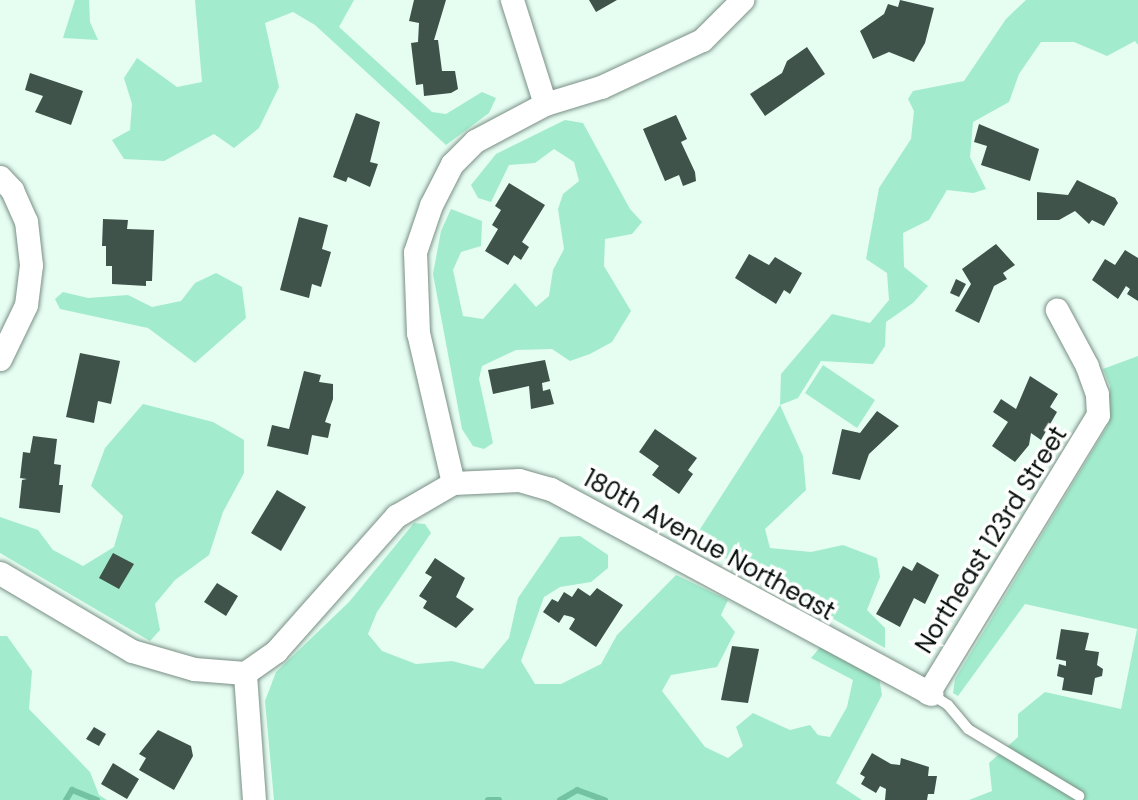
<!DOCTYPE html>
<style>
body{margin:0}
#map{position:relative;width:1138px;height:800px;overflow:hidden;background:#e6fdf2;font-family:Poppins,sans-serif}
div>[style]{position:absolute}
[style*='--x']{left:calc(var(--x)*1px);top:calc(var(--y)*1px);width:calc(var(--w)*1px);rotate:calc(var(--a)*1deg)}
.green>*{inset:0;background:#a2eccd}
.stream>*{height:6px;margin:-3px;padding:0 3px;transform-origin:3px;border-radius:3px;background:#73c2a2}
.building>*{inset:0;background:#3f534a}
.roads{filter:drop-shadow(0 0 2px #7a8f85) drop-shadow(0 0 2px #7a8f85)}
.lane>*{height:10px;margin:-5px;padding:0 5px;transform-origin:5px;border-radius:5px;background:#fff}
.street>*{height:23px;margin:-11.5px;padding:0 11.5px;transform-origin:11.5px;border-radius:11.5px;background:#fff}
span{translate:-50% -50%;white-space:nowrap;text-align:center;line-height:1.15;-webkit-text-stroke:7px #fff;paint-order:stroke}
.street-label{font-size:24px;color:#09110d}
</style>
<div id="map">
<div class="green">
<i style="clip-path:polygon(75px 0,89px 0,90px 22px,98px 40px,63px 38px)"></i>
<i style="clip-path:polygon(195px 0,354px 0,339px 27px,432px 112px,446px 114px,482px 92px,496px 98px,489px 113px,446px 145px,315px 25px,293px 12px,265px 23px,279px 87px,259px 128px,234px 148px,214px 134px,164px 161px,124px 159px,112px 140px,130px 130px,132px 104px,124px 78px,137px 58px,177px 87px,202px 82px)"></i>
<i style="clip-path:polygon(1026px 0,1138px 0,1138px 45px,1135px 41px,1107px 56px,1074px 42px,1041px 42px,1019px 74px,1009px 102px,973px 122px,970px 157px,986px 189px,973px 193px,947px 190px,929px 220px,903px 233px,904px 267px,928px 286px,913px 303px,886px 322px,885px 346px,873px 364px,821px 361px,798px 398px,780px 405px,803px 456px,806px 490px,765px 529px,770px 548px,811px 552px,843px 545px,877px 558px,880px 577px,867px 610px,885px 628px,885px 648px,693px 540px,780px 405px,781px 374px,832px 314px,870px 323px,889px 300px,887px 273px,866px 259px,879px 188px,911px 139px,914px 111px,908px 99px,913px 91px,964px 81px,1006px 19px)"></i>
<i style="clip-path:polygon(565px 120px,583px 123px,630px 209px,642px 222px,632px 234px,605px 239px,604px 266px,631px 311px,612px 342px,590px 354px,570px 361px,552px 349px,516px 350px,482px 366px,479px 379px,493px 443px,484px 449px,473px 446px,462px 429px,433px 274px,441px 231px,451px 209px,482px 221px,481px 246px,461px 252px,453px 270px,463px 316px,483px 319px,515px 283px,536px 307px,549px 296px,553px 270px,564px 249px,558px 209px,563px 194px,579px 181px,574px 162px,554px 149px,535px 163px,509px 165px,491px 202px,478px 198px,471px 185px,496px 154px)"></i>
<i style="clip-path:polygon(216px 273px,242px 287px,246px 318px,195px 363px,148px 328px,60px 309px,55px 299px,63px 292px,88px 298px,128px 295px,152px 307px,181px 301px,195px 283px)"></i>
<i style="clip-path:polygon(1138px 356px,1138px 800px,969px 800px,992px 791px,989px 763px,1018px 737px,1018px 714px,1045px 692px,1121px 709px,1137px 629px,1025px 604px,958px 696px,953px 693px,955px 679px,1108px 425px,1110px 386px,1103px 369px)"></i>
<i style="clip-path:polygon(823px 365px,875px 400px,857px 428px,805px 393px)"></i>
<i style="clip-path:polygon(143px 404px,213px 422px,244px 440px,244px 473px,223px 512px,209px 555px,175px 580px,155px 604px,160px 630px,150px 641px,0 553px,0 517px,38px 530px,53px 550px,83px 566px,114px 547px,123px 516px,91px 486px,105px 448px)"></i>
<i style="clip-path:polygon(414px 523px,425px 524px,431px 533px,377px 612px,368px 634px,382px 651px,416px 664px,452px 661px,483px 669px,509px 638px,518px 598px,560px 537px,580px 536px,608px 555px,608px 568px,591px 582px,560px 587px,544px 597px,521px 661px,535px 684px,561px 684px,601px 664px,617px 635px,676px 575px,728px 600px,721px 615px,735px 632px,717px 667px,671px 675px,662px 691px,705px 747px,728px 758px,743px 746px,736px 727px,753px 713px,790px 730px,810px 725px,818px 735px,830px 737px,847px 707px,853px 680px,811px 658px,823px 644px,879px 677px,882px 695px,836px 783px,862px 800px,274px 800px,265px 701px,276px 672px,349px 602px)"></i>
<i style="clip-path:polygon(0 636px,7px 636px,32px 671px,29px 709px,90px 772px,99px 795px,107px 800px,0 800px)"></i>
</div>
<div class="stream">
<i style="--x:66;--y:800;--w:12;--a:-59"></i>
<i style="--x:72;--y:790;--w:27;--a:22"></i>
<i style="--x:488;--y:800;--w:11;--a:0"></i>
<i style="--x:560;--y:800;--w:20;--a:-30"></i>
<i style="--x:577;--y:790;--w:30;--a:20"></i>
</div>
<div class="building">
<i style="clip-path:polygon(414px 0,446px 0,434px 40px,438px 40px,442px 71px,455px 71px,458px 89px,451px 93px,424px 96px,423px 84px,416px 85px,411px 43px,418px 42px,419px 23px,409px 21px)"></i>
<i style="clip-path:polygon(589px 0,617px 0,596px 12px)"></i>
<i style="clip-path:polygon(900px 0,934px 8px,925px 43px,914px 62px,889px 52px,873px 59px,860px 31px,884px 14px,888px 4px,898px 7px)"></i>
<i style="clip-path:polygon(807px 47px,825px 74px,765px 116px,750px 94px,782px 73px,787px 61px)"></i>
<i style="clip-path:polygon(30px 73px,83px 91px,71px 125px,35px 112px,43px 96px,25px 90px)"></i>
<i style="clip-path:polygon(356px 113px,380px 122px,370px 162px,378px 164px,370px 187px,348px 177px,346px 182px,333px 177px)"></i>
<i style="clip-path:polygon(676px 115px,687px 139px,681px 142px,695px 172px,696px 181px,683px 186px,679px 175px,665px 181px,643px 129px)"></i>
<i style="clip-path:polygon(979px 124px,1039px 149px,1030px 181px,981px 165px,987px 146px,974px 142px)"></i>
<i style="clip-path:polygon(1077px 180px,1115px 198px,1118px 203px,1104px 226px,1092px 220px,1089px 224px,1075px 211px,1059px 220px,1037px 220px,1037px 192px,1068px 195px)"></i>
<i style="clip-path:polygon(509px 183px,545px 205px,522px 242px,529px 247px,521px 260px,514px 255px,508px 265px,485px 251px,498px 229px,492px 225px,501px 210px,495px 206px)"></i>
<i style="clip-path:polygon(299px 217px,328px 225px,322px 249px,331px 252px,321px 287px,312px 284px,309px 298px,280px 290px)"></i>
<i style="clip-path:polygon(103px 219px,128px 220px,127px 229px,154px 230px,152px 281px,146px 281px,146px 286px,112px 284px,112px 266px,106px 266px,106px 246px,102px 246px)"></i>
<i style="clip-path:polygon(996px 244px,1015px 265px,1003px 273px,1007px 279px,994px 286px,979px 323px,955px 311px,971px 284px,962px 269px)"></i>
<i style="clip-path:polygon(1125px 250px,1138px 258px,1138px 301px,1127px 294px,1130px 289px,1126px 286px,1118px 299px,1092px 280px,1105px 259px,1115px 265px)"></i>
<i style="clip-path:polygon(749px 254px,769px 265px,775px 257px,802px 273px,790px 294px,784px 290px,776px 304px,735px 278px)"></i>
<i style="clip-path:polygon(956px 279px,966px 284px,959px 297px,950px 293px)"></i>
<i style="clip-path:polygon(80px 353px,120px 361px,111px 404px,98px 401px,94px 423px,66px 417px)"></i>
<i style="clip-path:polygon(545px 360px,550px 381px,542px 383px,543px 391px,550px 389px,554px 404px,531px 409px,529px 386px,493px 394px,488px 370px)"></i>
<i style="clip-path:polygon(304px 371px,321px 375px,319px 382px,333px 384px,333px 399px,325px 422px,331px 424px,328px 438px,312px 435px,308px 455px,267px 446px,272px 425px,289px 429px)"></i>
<i style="clip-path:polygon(1030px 376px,1058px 394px,1050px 407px,1057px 412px,1041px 440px,1031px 433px,1029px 445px,1015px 462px,992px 446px,1008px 422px,993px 412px,1001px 399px,1016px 409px)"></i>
<i style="clip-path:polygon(877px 411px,899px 426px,869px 454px,860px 480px,832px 474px,842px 429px,860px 433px)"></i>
<i style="clip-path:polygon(655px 429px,697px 458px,688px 470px,693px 474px,679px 494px,652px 475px,659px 466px,639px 452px)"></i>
<i style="clip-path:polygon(33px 436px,57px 439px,54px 464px,61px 465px,59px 485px,63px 485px,60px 513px,19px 508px,22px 480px,27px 479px,20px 478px,23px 452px,30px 453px)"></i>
<i style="clip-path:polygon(277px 490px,306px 507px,281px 551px,251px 533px)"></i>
<i style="clip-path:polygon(113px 553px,134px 564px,119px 589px,99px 578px)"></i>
<i style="clip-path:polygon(435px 558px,465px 578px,456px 597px,474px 609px,456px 628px,423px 608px,427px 601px,419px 596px,432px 577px,425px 573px)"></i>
<i style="clip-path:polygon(917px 562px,939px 575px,925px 604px,914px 598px,900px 627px,876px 614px,903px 566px,912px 571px)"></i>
<i style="clip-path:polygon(217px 583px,238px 596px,226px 616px,204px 602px)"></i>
<i style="clip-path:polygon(578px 588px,590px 596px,597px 588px,623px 605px,596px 647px,569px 629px,575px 619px,572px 617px,564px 615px,559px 623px,543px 612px,552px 599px,558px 602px,564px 592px,572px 597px)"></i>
<i style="clip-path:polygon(1061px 629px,1089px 633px,1085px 650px,1099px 652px,1097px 665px,1103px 669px,1102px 676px,1095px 678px,1092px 695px,1062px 690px,1064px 678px,1057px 676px,1059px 664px,1066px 666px,1066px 661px,1056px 659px)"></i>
<i style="clip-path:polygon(732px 646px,759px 649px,748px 703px,721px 700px)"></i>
<i style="clip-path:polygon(94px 727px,106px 734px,99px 746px,86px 739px)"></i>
<i style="clip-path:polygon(158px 730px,191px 746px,193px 756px,174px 790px,139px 770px,146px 758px,139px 754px)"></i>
<i style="clip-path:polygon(872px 753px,891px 764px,900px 765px,901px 758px,929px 767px,928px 776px,937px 776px,934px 794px,928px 794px,927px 800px,885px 800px,886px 789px,880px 786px,876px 793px,861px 784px,865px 777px,860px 774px)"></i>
<i style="clip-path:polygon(113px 763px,139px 779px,127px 799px,101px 784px)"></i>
</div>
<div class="roads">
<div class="lane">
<i style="--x:931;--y:694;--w:20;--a:33"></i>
<i style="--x:948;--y:705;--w:31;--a:50"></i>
<i style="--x:968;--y:729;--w:130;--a:31.1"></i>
</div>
<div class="street">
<i style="--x:512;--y:0;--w:109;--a:72.4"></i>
<i style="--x:0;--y:177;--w:18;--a:47"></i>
<i style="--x:12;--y:190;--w:34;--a:66"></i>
<i style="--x:26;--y:221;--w:44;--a:83.5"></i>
<i style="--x:31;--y:265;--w:40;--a:97.1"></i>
<i style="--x:26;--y:305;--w:60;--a:115.7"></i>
<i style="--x:453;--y:483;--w:66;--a:-2.6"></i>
<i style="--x:519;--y:480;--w:33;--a:16"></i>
<i style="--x:551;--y:489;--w:432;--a:28.3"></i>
<i style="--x:0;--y:573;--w:153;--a:30.6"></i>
<i style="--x:132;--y:651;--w:65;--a:16.2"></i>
<i style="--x:194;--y:669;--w:51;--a:4.5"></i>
<i style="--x:928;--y:693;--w:326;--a:-58.6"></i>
<i style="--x:1098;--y:415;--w:21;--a:-93"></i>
<i style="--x:1097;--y:394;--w:30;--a:-110"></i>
<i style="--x:1087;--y:366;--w:64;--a:-118.2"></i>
<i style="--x:254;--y:800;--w:127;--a:-94.1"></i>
<i style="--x:245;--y:673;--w:38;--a:-35"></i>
<i style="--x:276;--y:651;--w:181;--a:-48.4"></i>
<i style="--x:396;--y:516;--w:66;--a:-30.1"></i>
<i style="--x:453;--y:483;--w:154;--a:-103.1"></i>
<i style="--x:418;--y:333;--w:81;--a:-92.1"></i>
<i style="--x:415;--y:252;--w:50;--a:-71.2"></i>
<i style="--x:431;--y:205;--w:46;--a:-62.9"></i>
<i style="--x:452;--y:164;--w:33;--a:-45"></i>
<i style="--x:475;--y:141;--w:79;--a:-27.9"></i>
<i style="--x:545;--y:104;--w:59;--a:-16.9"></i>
<i style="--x:601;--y:87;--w:111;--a:-25"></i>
<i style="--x:702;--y:40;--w:57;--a:-45"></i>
</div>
</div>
<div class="street-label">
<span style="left:991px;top:540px;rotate:-58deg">Northeast 123rd Street</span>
<span style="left:709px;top:545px;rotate:29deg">180th Avenue Northeast</span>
</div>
</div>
